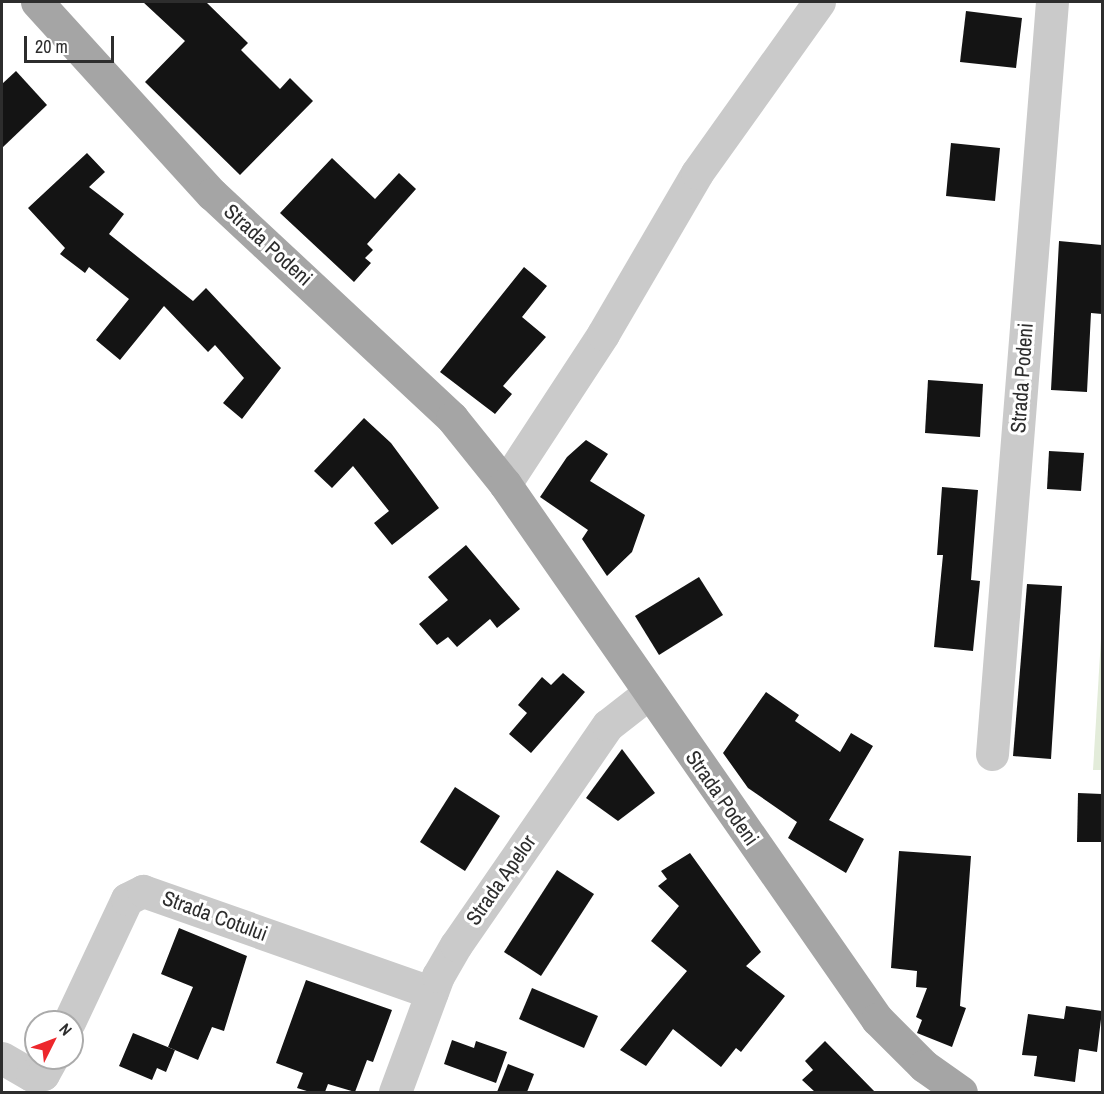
<!DOCTYPE html>
<style>
body{margin:0}
#map{position:relative;width:1104px;height:1094px;overflow:hidden;background:#fff;font-family:"Archivo Narrow",sans-serif}
div>[style]{position:absolute}
[style*='--x']{left:calc(var(--x)*1px);top:calc(var(--y)*1px);width:calc(var(--w)*1px);rotate:calc(var(--a)*1deg)}
.green>*{inset:0;background:#e3ecda}
.building>*{inset:0;background:#141414}
.minor>*{height:33px;margin:-16.5px;padding:0 16.5px;transform-origin:16.5px;border-radius:16.5px;background:#cacaca}
.major>*{height:33px;margin:-16.5px;padding:0 16.5px;transform-origin:16.5px;border-radius:16.5px;background:#a5a5a5}
span{translate:-50% -50%;white-space:nowrap;text-align:center;line-height:1.15;-webkit-text-stroke:6px #fff;paint-order:stroke}
.street-label{font-size:21px;color:#2d2d2d}
.frame{position:absolute;inset:0;border:3px solid #2d2d2d;pointer-events:none}
.north{position:absolute;left:24px;top:1010px;width:60px;height:60px;box-sizing:border-box;background:#fff;border:2px solid #ababab;border-radius:50%;rotate:48deg;font-size:16px;font-weight:700;line-height:24px;text-align:center;color:#2d2d2d}
.north::after{content:'';display:block;margin:auto;width:21px;height:27px;background:#ed272c;clip-path:polygon(50% 0,100% 100%,50% 72%,0 100%)}
.scale{position:absolute;left:24px;top:36px;width:90px;height:27px;box-sizing:border-box;border:3px solid #2d2d2d;border-top:0;padding-left:8px;font-size:18px;line-height:21px;white-space:nowrap;color:#2d2d2d;-webkit-text-stroke:4px #fff;paint-order:stroke}
</style>
<div id="map">
<div class="green">
<i style="clip-path:polygon(1102px 622px,1102px 770px,1093px 770px)"></i>
</div>
<div class="building">
<i style="clip-path:polygon(143px 2px,206px 2px,248px 43px,241px 50px,280px 89px,290px 78px,313px 101px,240px 175px,145px 82px,185px 41px)"></i>
<i style="clip-path:polygon(966px 11px,1022px 18px,1016px 68px,960px 62px)"></i>
<i style="clip-path:polygon(16px 71px,47px 105px,2px 148px,2px 84px)"></i>
<i style="clip-path:polygon(951px 143px,1000px 148px,995px 201px,946px 196px)"></i>
<i style="clip-path:polygon(87px 153px,105px 172px,89px 187px,124px 214px,109px 234px,193px 301px,206px 288px,281px 368px,242px 419px,223px 403px,244px 378px,215px 345px,208px 352px,164px 306px,120px 360px,96px 340px,129px 299px,89px 267px,85px 273px,60px 254px,65px 248px,28px 208px)"></i>
<i style="clip-path:polygon(332px 158px,375px 199px,399px 173px,416px 189px,367px 244px,373px 250px,365px 258px,371px 263px,354px 282px,280px 213px)"></i>
<i style="clip-path:polygon(1059px 241px,1102px 245px,1102px 314px,1091px 313px,1087px 392px,1051px 390px)"></i>
<i style="clip-path:polygon(524px 267px,547px 286px,522px 317px,546px 337px,503px 386px,512px 394px,495px 414px,440px 372px)"></i>
<i style="clip-path:polygon(928px 380px,983px 384px,980px 437px,925px 433px)"></i>
<i style="clip-path:polygon(364px 418px,391px 443px,439px 508px,392px 545px,374px 523px,389px 511px,353px 466px,332px 488px,314px 471px)"></i>
<i style="clip-path:polygon(586px 440px,608px 454px,590px 481px,645px 515px,632px 552px,607px 576px,582px 539px,588px 530px,540px 497px,567px 457px)"></i>
<i style="clip-path:polygon(1049px 451px,1084px 453px,1081px 491px,1047px 489px)"></i>
<i style="clip-path:polygon(942px 487px,978px 490px,971px 580px,980px 581px,973px 651px,934px 647px,943px 555px,937px 555px)"></i>
<i style="clip-path:polygon(466px 545px,520px 609px,497px 628px,490px 619px,457px 647px,448px 637px,437px 645px,419px 624px,448px 600px,428px 577px)"></i>
<i style="clip-path:polygon(699px 577px,723px 615px,659px 655px,635px 616px)"></i>
<i style="clip-path:polygon(1027px 584px,1062px 586px,1051px 759px,1013px 756px)"></i>
<i style="clip-path:polygon(563px 673px,585px 692px,531px 753px,509px 734px,527px 713px,518px 705px,542px 677px,551px 685px)"></i>
<i style="clip-path:polygon(766px 692px,799px 715px,795px 721px,840px 752px,851px 733px,873px 746px,829px 820px,864px 839px,846px 873px,788px 838px,797px 822px,748px 788px,723px 753px)"></i>
<i style="clip-path:polygon(622px 749px,655px 793px,618px 821px,586px 798px)"></i>
<i style="clip-path:polygon(455px 787px,500px 816px,465px 871px,420px 842px)"></i>
<i style="clip-path:polygon(1078px 793px,1102px 794px,1102px 842px,1077px 842px)"></i>
<i style="clip-path:polygon(899px 851px,971px 856px,960px 1006px,966px 1008px,952px 1047px,917px 1033px,922px 1020px,916px 1017px,927px 988px,916px 987px,917px 971px,891px 968px)"></i>
<i style="clip-path:polygon(690px 853px,761px 952px,746px 966px,785px 996px,741px 1052px,736px 1048px,721px 1067px,673px 1029px,646px 1066px,620px 1050px,687px 971px,651px 941px,679px 906px,658px 886px,667px 879px,661px 871px)"></i>
<i style="clip-path:polygon(557px 870px,594px 894px,541px 976px,504px 952px)"></i>
<i style="clip-path:polygon(179px 928px,247px 956px,224px 1031px,212px 1027px,198px 1060px,168px 1047px,193px 987px,161px 974px)"></i>
<i style="clip-path:polygon(306px 980px,392px 1010px,373px 1062px,367px 1060px,355px 1092px,328px 1084px,325px 1092px,310px 1092px,297px 1088px,303px 1073px,276px 1063px)"></i>
<i style="clip-path:polygon(532px 988px,598px 1016px,584px 1048px,519px 1019px)"></i>
<i style="clip-path:polygon(1066px 1006px,1102px 1011px,1097px 1052px,1079px 1049px,1075px 1082px,1034px 1076px,1037px 1056px,1022px 1055px,1028px 1014px,1064px 1019px)"></i>
<i style="clip-path:polygon(133px 1033px,175px 1050px,166px 1072px,157px 1068px,152px 1080px,119px 1066px)"></i>
<i style="clip-path:polygon(452px 1040px,474px 1048px,476px 1041px,507px 1052px,496px 1083px,444px 1064px)"></i>
<i style="clip-path:polygon(825px 1041px,875px 1092px,815px 1092px,802px 1080px,813px 1070px,805px 1061px)"></i>
<i style="clip-path:polygon(508px 1064px,534px 1074px,527px 1092px,497px 1092px)"></i>
</div>
<div class="minor">
<i style="--x:505;--y:484;--w:179;--a:-56.8"></i>
<i style="--x:603;--y:334;--w:186;--a:-59.7"></i>
<i style="--x:697;--y:173;--w:210;--a:-54.5"></i>
<i style="--x:992;--y:754;--w:754;--a:-85.44"></i>
<i style="--x:69;--y:1022;--w:136;--a:-64.8"></i>
<i style="--x:127;--y:899;--w:18;--a:-27"></i>
<i style="--x:143;--y:891;--w:306;--a:19.4"></i>
<i style="--x:2;--y:1058;--w:34;--a:30"></i>
<i style="--x:32;--y:1075;--w:11;--a:-5"></i>
<i style="--x:43;--y:1074;--w:18;--a:-61"></i>
<i style="--x:395;--y:1092;--w:124;--a:-69.7"></i>
<i style="--x:438;--y:976;--w:36;--a:-60"></i>
<i style="--x:456;--y:945;--w:267;--a:-55.4"></i>
<i style="--x:608;--y:725;--w:52;--a:-38"></i>
</div>
<div class="major">
<i style="--x:37;--y:2;--w:260;--a:47.7"></i>
<i style="--x:212;--y:194;--w:328;--a:43"></i>
<i style="--x:452;--y:418;--w:85;--a:51.2"></i>
<i style="--x:505;--y:484;--w:652;--a:55.19"></i>
<i style="--x:877;--y:1019;--w:66;--a:45"></i>
<i style="--x:924;--y:1066;--w:45;--a:35.1"></i>
</div>
<div class="street-label">
<span style="left:268px;top:245px;rotate:42deg">Strada Podeni</span>
<span style="left:1022px;top:378px;rotate:-86deg">Strada Podeni</span>
<span style="left:722px;top:798px;rotate:55deg">Strada Podeni</span>
<span style="left:501px;top:880px;rotate:-55deg">Strada Apelor</span>
<span style="left:215px;top:916px;rotate:20deg">Strada Cotului</span>
</div>
<div class="frame"></div>
<div class="north">N</div>
<div class="scale">20 m</div>
</div>
